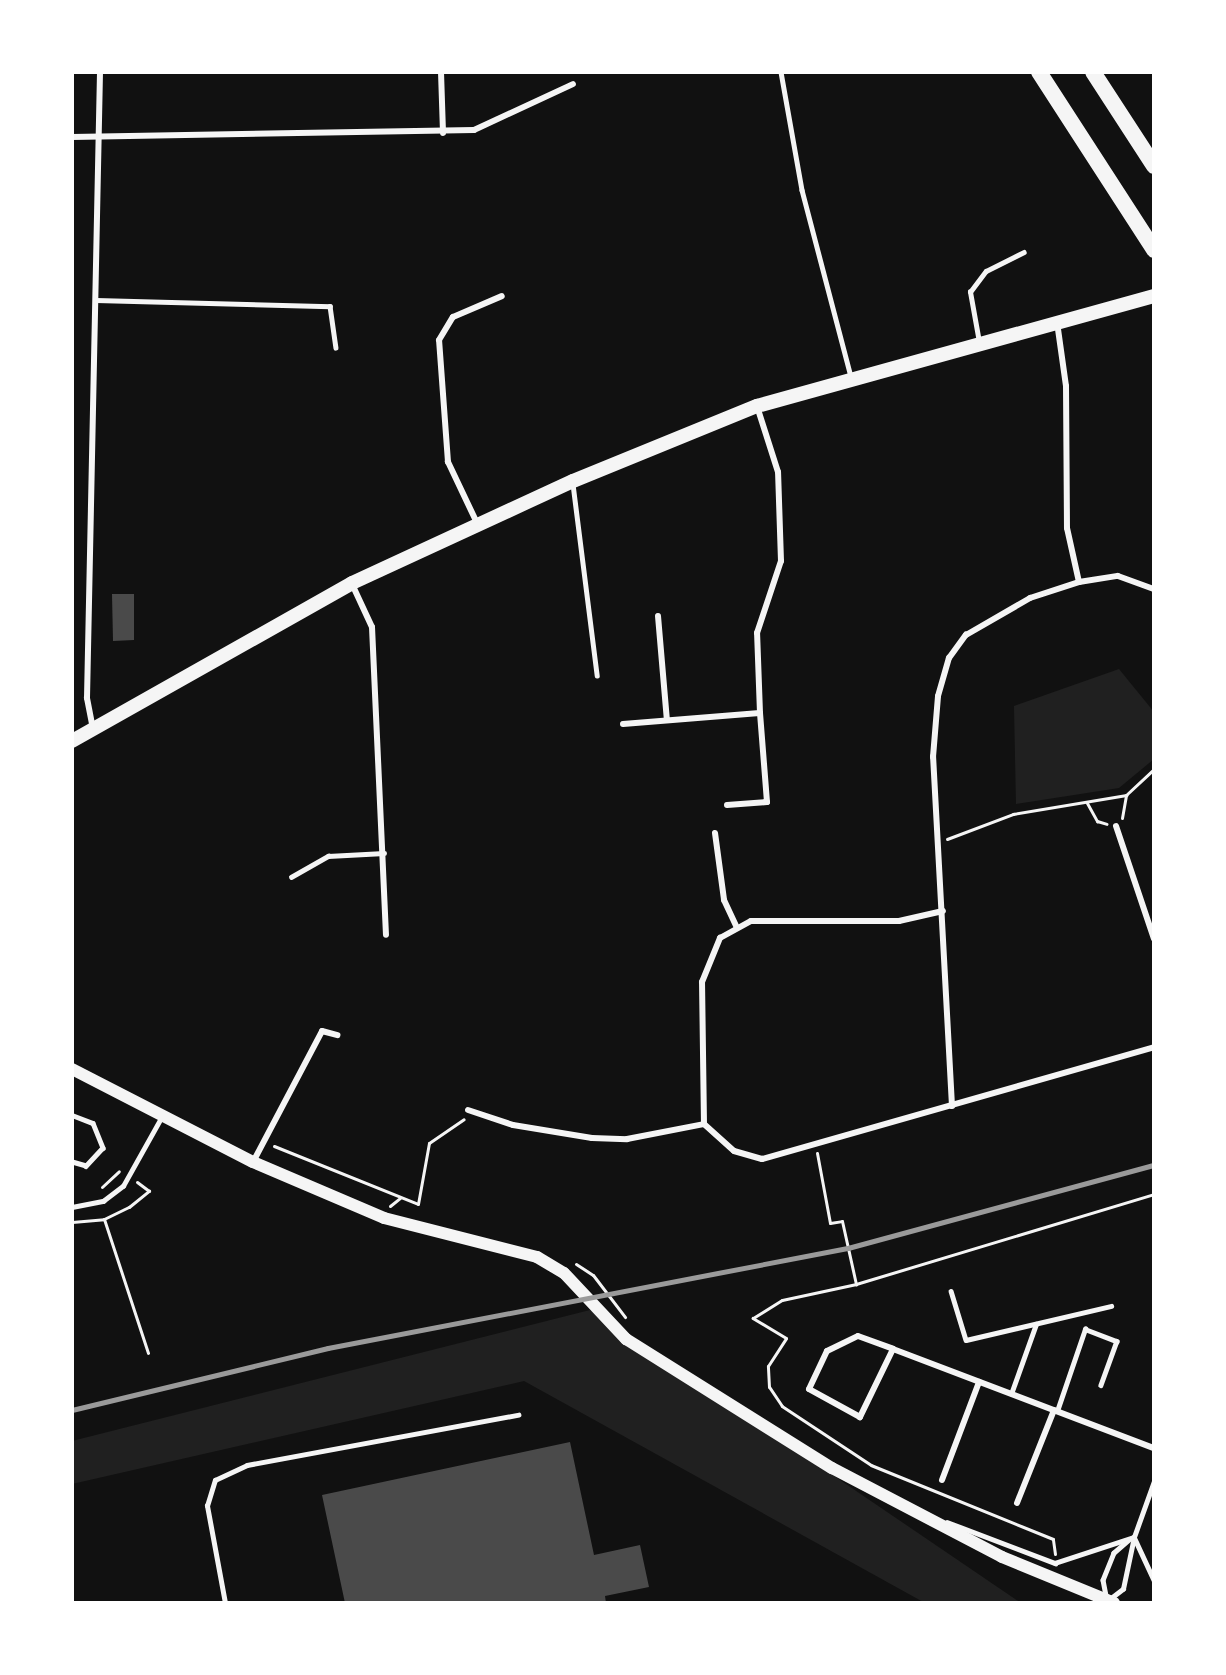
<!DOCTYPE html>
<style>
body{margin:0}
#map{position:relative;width:1226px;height:1675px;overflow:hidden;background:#111;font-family:Merriweather,serif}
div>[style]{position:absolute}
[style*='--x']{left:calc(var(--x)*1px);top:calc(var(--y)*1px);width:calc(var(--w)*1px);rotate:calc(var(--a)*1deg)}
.green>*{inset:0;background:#202020}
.building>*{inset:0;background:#4a4a4a}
.path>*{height:3px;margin:-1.5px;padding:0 1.5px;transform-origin:1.5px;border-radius:1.5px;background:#f5f5f5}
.service>*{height:4.5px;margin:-2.25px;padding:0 2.25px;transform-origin:2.25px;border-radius:2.25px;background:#f5f5f5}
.minor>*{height:6px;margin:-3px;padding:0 3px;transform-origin:3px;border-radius:3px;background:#f5f5f5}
.secondary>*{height:12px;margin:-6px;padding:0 6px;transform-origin:6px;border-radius:6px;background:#f5f5f5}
.primary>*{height:14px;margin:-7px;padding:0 7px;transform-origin:7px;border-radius:7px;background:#f5f5f5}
.motorway>*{height:16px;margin:-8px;padding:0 8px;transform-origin:8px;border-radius:8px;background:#f5f5f5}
.rail>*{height:4.5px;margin:-2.25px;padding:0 2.25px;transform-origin:2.25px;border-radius:2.25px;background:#9a9a9a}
span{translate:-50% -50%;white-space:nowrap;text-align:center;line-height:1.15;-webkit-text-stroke:4.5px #fff;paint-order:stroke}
.frame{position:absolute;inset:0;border:74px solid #fff;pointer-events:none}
</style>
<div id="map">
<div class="green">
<i style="clip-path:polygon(1119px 669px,1154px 712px,1154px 759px,1119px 788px,1016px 804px,1014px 706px)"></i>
<i style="clip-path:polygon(590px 1310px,1021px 1603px,925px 1603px,524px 1381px,72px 1484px,72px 1441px)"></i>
</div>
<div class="building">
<i style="clip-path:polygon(112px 594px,134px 594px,134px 640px,113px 641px)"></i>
<i style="clip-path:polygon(570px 1442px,594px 1555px,640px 1545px,649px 1587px,605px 1596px,606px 1603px,345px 1603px,322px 1495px)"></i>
</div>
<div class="path">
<i style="--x:1087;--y:803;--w:21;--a:61"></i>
<i style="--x:1097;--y:821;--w:10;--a:17"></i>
<i style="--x:1122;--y:818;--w:23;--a:-80"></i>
<i style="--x:947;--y:839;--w:71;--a:-20.7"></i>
<i style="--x:1013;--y:814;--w:115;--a:-9.5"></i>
<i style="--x:1126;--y:795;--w:38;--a:-43"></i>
<i style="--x:274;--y:1146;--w:155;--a:21.9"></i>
<i style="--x:418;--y:1204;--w:62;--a:-79.8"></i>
<i style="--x:429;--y:1143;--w:42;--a:-34.4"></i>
<i style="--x:817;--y:1153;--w:71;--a:79.5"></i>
<i style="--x:830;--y:1223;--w:12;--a:-9"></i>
<i style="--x:842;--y:1221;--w:65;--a:77.5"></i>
<i style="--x:102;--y:1187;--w:23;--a:-43"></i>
<i style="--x:390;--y:1206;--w:13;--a:-39"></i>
<i style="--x:104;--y:1219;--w:141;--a:71.8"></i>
<i style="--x:72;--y:1222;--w:32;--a:-5"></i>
<i style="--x:104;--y:1219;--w:28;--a:-26"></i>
<i style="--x:129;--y:1207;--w:26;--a:-39"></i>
<i style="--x:149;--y:1191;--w:15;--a:-143"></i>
<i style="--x:576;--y:1264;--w:20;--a:33"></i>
<i style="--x:593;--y:1275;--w:53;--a:52.7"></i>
<i style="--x:1055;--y:1554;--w:15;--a:-98"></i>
<i style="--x:1053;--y:1539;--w:196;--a:-157.9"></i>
<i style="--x:871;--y:1465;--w:107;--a:-146.5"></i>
<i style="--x:782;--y:1406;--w:23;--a:-124"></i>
<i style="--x:769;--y:1387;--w:21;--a:-93"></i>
<i style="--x:768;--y:1366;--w:33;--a:-57"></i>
<i style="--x:786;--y:1338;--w:39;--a:-149"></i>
<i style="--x:753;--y:1318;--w:34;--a:-32"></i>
<i style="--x:782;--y:1300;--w:76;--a:-12.2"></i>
<i style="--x:856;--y:1284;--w:311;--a:-16.8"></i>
</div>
<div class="service">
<i style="--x:781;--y:72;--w:120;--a:79.9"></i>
<i style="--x:802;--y:190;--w:193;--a:75.3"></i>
<i style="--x:96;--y:300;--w:234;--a:1.5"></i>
<i style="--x:330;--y:306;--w:42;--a:81.9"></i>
<i style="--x:979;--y:342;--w:51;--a:-100.2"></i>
<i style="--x:970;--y:292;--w:26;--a:-53"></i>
<i style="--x:986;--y:271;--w:42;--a:-26.6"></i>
<i style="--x:573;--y:484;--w:193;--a:82.8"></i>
<i style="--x:291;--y:877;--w:43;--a:-29.6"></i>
<i style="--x:328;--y:856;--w:56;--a:-3.1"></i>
<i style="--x:72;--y:1115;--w:22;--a:21"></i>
<i style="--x:93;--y:1123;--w:27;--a:68"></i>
<i style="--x:103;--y:1148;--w:25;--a:133"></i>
<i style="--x:86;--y:1166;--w:15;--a:-164"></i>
<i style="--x:72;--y:1207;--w:32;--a:-11"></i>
<i style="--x:103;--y:1201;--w:25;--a:-37"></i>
<i style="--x:123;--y:1186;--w:78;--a:-60.8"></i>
<i style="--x:951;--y:1291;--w:51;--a:73"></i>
<i style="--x:966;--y:1340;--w:149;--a:-13.2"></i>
<i style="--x:1011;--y:1394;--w:74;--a:-70.3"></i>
<i style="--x:1057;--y:1411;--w:87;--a:-71.1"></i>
<i style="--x:1085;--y:1329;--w:34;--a:21"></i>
<i style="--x:1117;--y:1341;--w:47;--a:110"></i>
<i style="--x:947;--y:1522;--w:116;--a:20.8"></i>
<i style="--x:1055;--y:1563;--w:83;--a:-18.2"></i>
<i style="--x:1135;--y:1539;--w:45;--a:65.1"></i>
<i style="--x:1129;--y:1540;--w:20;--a:139"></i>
<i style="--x:1114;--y:1553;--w:29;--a:112"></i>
<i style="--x:1103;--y:1580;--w:21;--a:79"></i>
<i style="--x:1107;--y:1601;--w:20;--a:-37"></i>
<i style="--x:1123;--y:1589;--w:53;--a:-78.1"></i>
<i style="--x:1134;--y:1537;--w:59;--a:-70.3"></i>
<i style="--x:225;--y:1603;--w:99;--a:-100.5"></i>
<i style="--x:207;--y:1506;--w:27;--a:-73"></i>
<i style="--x:215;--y:1480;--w:35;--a:-25"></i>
<i style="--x:247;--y:1465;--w:276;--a:-10.5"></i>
</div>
<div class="minor">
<i style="--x:441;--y:72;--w:61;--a:88.1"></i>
<i style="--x:72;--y:137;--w:402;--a:-1"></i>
<i style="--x:474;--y:130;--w:109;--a:-24.9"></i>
<i style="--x:1057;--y:322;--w:65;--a:82"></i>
<i style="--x:1066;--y:386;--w:142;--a:89.6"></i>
<i style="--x:1067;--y:528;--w:55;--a:77.5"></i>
<i style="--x:1079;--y:582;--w:39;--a:-9"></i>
<i style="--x:1118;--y:576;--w:38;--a:20"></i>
<i style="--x:477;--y:523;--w:68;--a:-115.4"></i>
<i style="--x:448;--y:462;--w:122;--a:-94.2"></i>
<i style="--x:439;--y:340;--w:27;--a:-59"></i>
<i style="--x:453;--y:317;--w:53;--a:-23.2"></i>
<i style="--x:352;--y:584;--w:47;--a:65.1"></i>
<i style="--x:372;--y:627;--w:308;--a:87.4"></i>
<i style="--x:658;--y:616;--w:104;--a:85.1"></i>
<i style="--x:623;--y:724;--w:137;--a:-4.6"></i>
<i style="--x:760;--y:713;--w:80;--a:-92.1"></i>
<i style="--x:757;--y:633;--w:76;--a:-71.6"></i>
<i style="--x:781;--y:561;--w:89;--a:-91.9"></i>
<i style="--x:778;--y:472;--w:69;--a:-107.7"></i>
<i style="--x:93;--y:729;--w:32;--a:-101"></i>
<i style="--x:87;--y:698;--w:626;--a:-88.81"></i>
<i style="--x:727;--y:805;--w:40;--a:-4.3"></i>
<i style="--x:767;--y:802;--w:89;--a:-94.5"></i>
<i style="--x:1116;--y:826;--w:119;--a:71.4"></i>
<i style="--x:715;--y:833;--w:68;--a:82.3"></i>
<i style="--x:724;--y:900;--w:29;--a:65"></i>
<i style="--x:952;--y:1106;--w:350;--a:-93.1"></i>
<i style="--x:933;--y:757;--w:61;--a:-85.3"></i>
<i style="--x:938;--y:696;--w:40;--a:-74"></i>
<i style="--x:949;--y:658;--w:29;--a:-54"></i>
<i style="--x:966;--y:635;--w:74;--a:-30"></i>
<i style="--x:1030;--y:598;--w:52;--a:-18.1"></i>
<i style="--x:468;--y:1110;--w:47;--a:18.4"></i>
<i style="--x:513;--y:1125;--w:80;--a:9.3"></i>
<i style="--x:592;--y:1138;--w:35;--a:2"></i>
<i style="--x:627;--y:1139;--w:78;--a:-11"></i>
<i style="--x:704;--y:1124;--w:40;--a:42"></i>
<i style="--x:734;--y:1151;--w:29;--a:16"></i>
<i style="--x:762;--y:1159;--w:408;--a:-15.9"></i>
<i style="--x:704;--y:1124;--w:142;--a:-90.8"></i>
<i style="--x:702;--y:982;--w:48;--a:-67.8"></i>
<i style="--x:720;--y:938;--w:35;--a:-29"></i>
<i style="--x:751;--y:921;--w:148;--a:0"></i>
<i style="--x:899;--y:921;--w:45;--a:-12.8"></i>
<i style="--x:253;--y:1162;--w:148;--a:-62.2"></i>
<i style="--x:322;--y:1031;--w:16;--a:15"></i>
<i style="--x:893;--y:1349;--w:76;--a:115.9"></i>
<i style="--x:860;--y:1417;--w:58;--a:-151.2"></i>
<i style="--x:809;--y:1389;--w:42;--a:-64.7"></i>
<i style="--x:827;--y:1351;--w:34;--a:-26"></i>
<i style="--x:858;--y:1336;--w:37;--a:20"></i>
<i style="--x:893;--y:1349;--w:279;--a:20.8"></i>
<i style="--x:942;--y:1480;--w:105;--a:-69.3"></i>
<i style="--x:1017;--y:1503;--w:100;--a:-68.3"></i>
</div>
<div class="secondary">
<i style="--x:72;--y:1069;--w:203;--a:27.2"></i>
<i style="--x:253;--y:1162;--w:142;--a:23.1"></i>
<i style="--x:384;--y:1218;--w:158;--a:14.3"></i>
<i style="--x:537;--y:1257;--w:31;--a:31"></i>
<i style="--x:564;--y:1273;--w:91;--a:46.8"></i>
<i style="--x:626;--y:1339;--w:243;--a:32.1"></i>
<i style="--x:832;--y:1468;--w:192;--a:27.6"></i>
<i style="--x:1002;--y:1557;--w:121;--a:22.3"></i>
</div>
<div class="primary">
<i style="--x:72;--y:741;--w:322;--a:-29.4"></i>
<i style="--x:352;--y:583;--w:243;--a:-24.8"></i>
<i style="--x:573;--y:481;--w:199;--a:-22.2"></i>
<i style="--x:757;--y:406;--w:412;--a:-15.5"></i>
</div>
<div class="motorway">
<i style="--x:1039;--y:72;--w:212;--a:57.1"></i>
<i style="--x:1093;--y:72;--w:112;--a:57"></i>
</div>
<div class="rail">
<i style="--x:72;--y:1410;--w:263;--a:-13.6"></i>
<i style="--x:328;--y:1348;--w:530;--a:-10.89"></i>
<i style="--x:848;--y:1248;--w:317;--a:-15.2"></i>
</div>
<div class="frame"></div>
</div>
